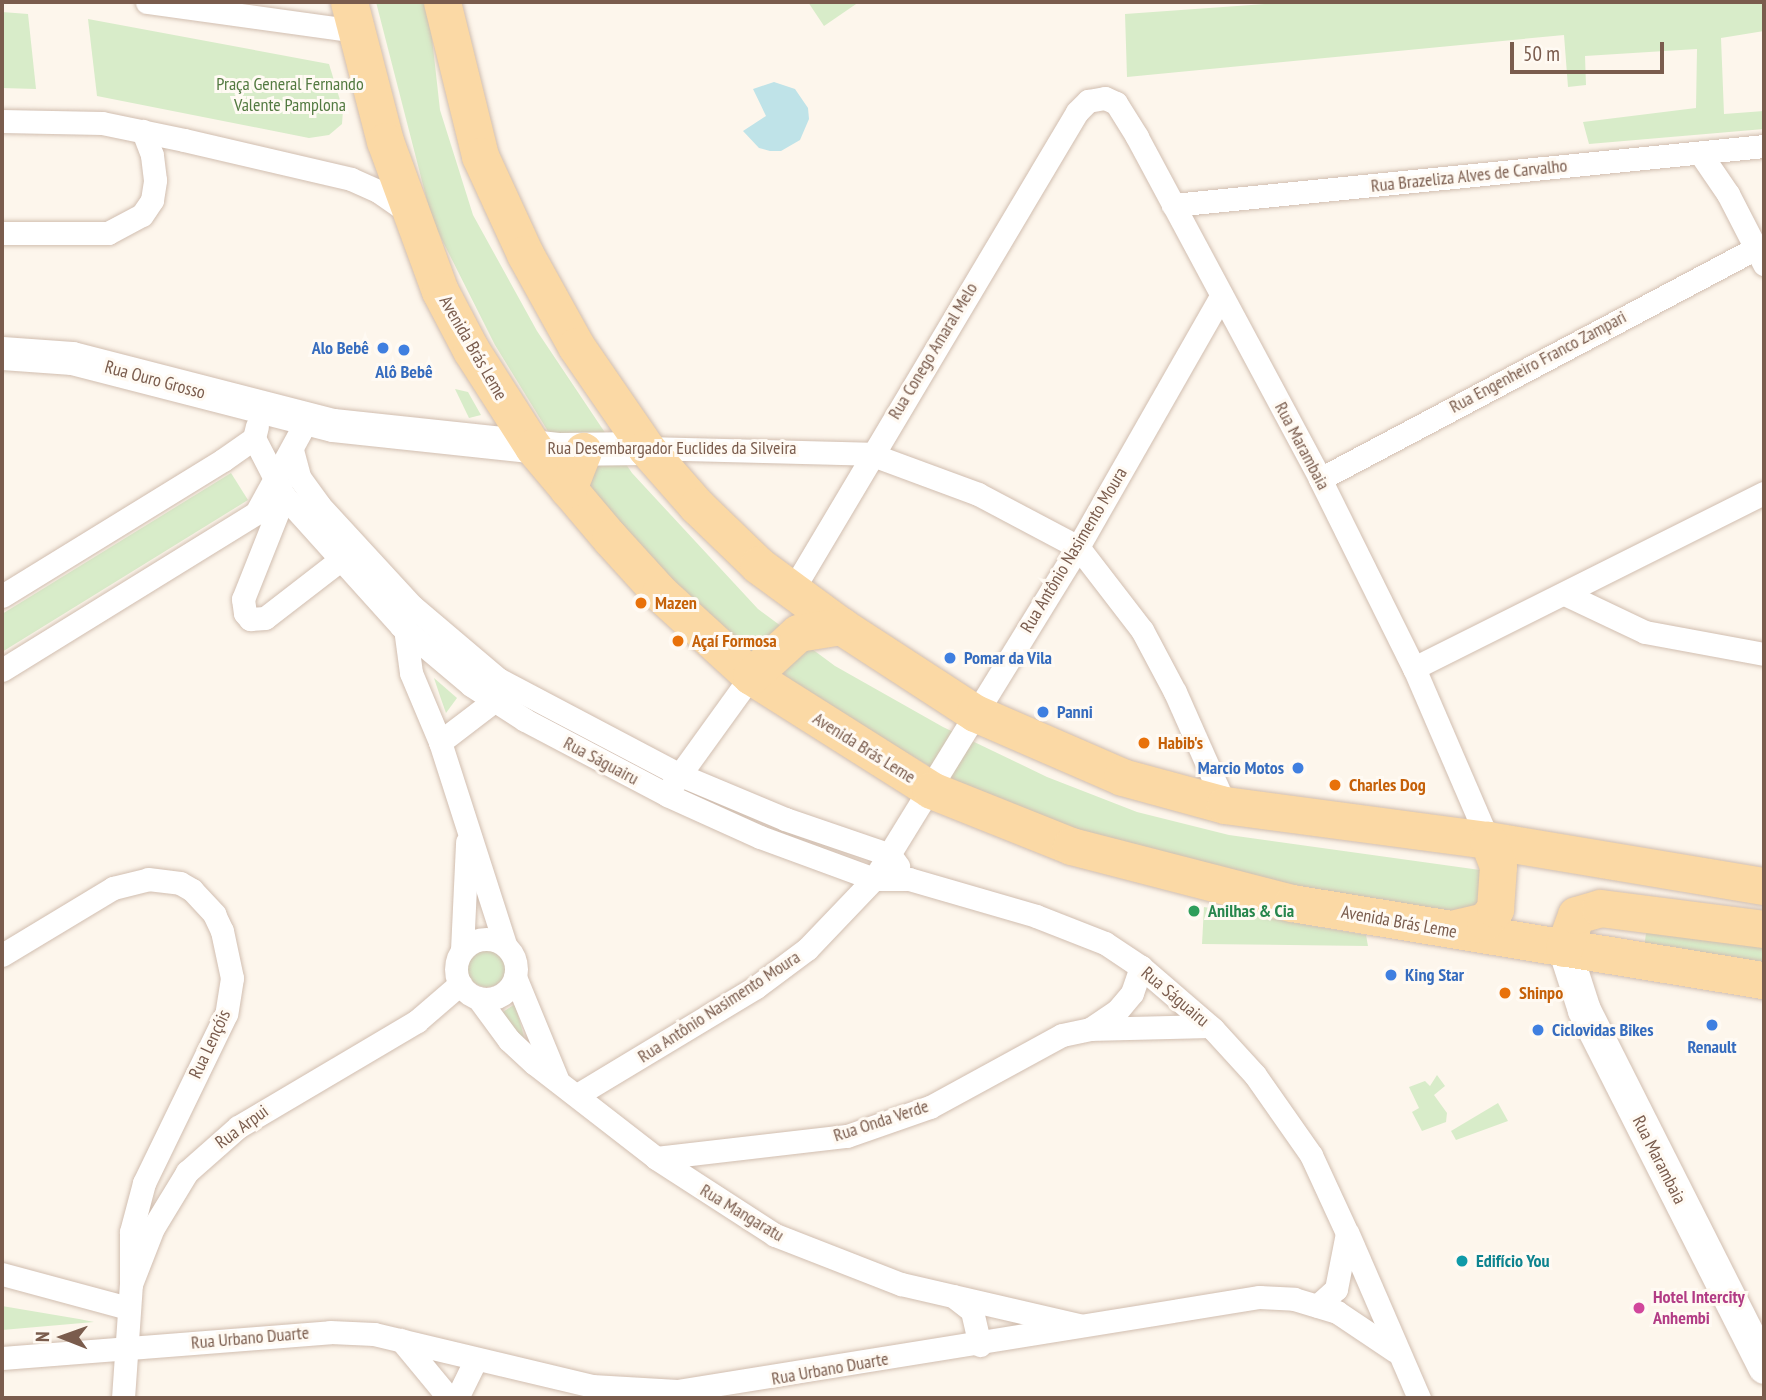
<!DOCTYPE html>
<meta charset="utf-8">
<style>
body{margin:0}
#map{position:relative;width:1766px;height:1400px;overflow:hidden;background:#fdf6ec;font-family:"PT Sans Narrow",sans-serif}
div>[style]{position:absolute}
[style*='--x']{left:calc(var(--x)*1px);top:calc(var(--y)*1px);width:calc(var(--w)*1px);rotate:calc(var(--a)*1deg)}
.green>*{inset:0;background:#d8ecc9}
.round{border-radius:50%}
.water>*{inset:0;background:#bfe3e8}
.roads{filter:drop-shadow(0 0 2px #d1beb0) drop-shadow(0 0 2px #d1beb0)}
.street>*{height:23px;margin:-11.5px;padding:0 11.5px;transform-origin:11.5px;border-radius:11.5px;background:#fff}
.street>.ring{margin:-11.5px;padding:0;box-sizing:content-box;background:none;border:23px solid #fff;border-radius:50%}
.secondary>*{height:33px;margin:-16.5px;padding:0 16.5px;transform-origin:16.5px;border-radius:16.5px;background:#fff}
.primary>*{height:37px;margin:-18.5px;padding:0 18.5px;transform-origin:18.5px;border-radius:18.5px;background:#fbd9a5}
.dots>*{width:19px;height:19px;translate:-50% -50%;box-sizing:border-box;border:4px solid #fffaf3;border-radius:50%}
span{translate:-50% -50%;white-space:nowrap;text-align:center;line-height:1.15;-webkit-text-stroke:6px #fffaf3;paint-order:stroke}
.park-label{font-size:18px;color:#537a41}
.street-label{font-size:18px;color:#7a5c4d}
.shop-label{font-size:18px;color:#366cbe;font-weight:700}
.right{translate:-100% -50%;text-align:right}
.left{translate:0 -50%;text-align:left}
.food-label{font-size:18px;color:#c56008;font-weight:700}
.leisure-label{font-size:18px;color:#27864d;font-weight:700}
.culture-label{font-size:18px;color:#0d838f;font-weight:700}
.hotel-label{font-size:18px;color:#b23c85;font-weight:700}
.frame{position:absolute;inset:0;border:4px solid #7a5c4d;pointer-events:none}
.north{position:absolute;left:28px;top:1302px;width:70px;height:70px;-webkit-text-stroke:5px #fffaf3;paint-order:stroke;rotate:271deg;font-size:19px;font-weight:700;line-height:28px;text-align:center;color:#7a5c4d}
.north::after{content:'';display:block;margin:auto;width:24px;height:32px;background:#7a5c4d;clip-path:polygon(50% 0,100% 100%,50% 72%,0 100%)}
.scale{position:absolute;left:1510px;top:42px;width:154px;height:32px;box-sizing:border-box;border:4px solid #7a5c4d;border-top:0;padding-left:9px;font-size:21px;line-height:24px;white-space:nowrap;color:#7a5c4d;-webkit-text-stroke:5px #fffaf3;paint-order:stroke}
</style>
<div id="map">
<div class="green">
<i style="clip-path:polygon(376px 2px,428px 2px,440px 110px,473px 215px,537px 331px,632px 473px,758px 609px,835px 666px,943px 727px,1047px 777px,1137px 812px,1229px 835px,1516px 875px,1503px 926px,1139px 854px,956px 782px,754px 662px,589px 498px,495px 345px,432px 220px)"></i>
<i style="clip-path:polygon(808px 2px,859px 2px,824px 26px)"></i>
<i style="clip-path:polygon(1295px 2px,1764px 2px,1764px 31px,1721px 38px,1724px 114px,1764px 111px,1764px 129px,1589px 144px,1583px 122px,1696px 108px,1697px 49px,1585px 56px,1586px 85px,1568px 87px,1564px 35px,1127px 77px,1125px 14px)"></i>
<i style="clip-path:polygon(2px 12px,28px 14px,36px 89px,2px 88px)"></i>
<i style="clip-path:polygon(88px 19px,329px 64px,343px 110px,342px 124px,329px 135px,309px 138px,97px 96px)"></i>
<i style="clip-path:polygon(455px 389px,468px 392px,481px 415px,469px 418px)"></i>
<i style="clip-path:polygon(231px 473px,248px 500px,2px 652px,2px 614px)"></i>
<i style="clip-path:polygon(434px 678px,457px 698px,446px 713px,441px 699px)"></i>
<i style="clip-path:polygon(1204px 907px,1366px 935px,1368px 946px,1202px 944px)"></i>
<i style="clip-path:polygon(1647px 927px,1764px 944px,1764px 965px,1644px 947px)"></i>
<i class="round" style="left:467px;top:947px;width:40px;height:40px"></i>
<i style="clip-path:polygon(515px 1004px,526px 1044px,500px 1014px)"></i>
<i style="clip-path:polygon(1437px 1075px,1445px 1086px,1434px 1095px,1447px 1113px,1446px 1122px,1422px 1131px,1412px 1112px,1419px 1108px,1409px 1087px,1425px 1081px,1430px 1086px)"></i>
<i style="clip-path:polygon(1498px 1103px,1508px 1121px,1456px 1140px,1451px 1131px)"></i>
<i style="clip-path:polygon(2px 1306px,79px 1319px,94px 1322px,2px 1330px)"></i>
</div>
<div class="water">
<i style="clip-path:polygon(774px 82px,795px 89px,808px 108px,809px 119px,800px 140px,781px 151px,770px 151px,759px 148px,743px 131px,766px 116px,753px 89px)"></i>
</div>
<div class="roads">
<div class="street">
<i style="--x:147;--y:2;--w:210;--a:7.9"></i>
<i style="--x:2;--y:121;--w:100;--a:1.1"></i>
<i style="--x:102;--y:123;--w:84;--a:11.7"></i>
<i style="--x:184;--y:140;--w:171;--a:13.1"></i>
<i style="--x:351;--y:179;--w:30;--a:24"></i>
<i style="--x:378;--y:191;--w:39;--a:35"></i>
<i style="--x:1700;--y:153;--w:50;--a:55.7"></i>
<i style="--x:1728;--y:194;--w:79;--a:62.8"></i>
<i style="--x:1173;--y:205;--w:594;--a:-5.7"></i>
<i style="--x:2;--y:233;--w:106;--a:0"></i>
<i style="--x:108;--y:233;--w:38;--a:-28"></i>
<i style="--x:142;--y:215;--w:18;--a:-56"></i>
<i style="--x:152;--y:200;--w:20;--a:-81"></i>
<i style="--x:155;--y:180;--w:25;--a:-97"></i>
<i style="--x:152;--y:155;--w:26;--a:-111"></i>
<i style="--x:254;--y:438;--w:65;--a:62.7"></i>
<i style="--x:284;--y:496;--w:175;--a:48"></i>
<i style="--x:401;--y:626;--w:92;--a:40.1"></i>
<i style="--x:471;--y:685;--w:64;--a:32.9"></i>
<i style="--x:525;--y:720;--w:161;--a:27.8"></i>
<i style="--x:667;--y:795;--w:102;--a:24.3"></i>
<i style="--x:760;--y:837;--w:121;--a:20.2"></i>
<i style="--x:874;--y:879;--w:35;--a:0"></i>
<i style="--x:909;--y:879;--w:132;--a:16.2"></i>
<i style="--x:1036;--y:916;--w:74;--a:21.4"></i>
<i style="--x:1105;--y:943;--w:43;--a:33.7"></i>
<i style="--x:1141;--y:967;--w:95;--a:40.7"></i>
<i style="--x:1213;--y:1029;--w:62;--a:47.6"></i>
<i style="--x:1255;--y:1075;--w:98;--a:55"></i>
<i style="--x:1311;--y:1155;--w:86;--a:65.2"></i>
<i style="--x:1347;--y:1233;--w:57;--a:101.1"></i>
<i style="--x:1336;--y:1289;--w:25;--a:138"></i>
<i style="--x:646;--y:448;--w:224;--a:1.5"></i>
<i style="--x:870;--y:454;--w:115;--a:20.3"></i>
<i style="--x:978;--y:494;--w:113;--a:27.9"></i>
<i style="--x:1078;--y:547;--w:105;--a:52.4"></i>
<i style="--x:1142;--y:630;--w:70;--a:62"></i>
<i style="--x:1175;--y:692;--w:124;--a:66.1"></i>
<i style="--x:292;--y:450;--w:28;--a:75"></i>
<i style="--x:299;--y:477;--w:34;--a:54"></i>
<i style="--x:319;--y:505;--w:137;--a:47.4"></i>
<i style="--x:412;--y:606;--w:113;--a:40.3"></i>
<i style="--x:498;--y:679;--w:204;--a:27.8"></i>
<i style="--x:678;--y:774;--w:116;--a:22.8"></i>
<i style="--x:785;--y:819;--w:111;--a:18.9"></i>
<i style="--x:890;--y:855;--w:14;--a:54"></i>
<i style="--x:1320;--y:479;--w:493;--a:-27.9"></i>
<i style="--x:284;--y:496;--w:111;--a:111.7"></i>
<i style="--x:243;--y:599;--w:14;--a:82"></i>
<i style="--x:245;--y:613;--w:8;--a:50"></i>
<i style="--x:250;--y:619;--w:15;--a:-4"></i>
<i style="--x:265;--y:618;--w:111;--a:-37.7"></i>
<i style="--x:792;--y:591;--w:557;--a:-59.25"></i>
<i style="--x:1077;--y:112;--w:16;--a:-45"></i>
<i style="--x:1088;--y:101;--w:17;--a:-10"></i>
<i style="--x:1105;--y:98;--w:12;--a:24"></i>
<i style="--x:1116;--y:103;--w:40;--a:58"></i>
<i style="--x:1137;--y:137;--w:388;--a:61.8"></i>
<i style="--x:1320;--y:479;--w:211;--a:63.6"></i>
<i style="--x:1414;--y:668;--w:187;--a:66.7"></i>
<i style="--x:1567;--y:595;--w:86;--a:25.4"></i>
<i style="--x:1645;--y:632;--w:121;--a:10.5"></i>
<i style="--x:2;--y:596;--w:259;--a:-31.6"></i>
<i style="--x:223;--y:460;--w:38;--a:-35"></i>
<i style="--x:254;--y:438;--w:12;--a:-76"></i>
<i style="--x:404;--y:621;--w:52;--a:82.3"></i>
<i style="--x:411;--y:673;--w:75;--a:67.2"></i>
<i style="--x:440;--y:742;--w:213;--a:72.2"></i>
<i style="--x:1414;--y:668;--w:391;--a:-26.6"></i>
<i style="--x:2;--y:670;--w:299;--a:-31.7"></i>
<i style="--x:256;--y:513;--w:106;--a:-61.3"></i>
<i style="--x:440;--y:742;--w:81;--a:-37.4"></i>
<i style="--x:671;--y:787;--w:137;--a:-54.2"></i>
<i class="ring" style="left:456px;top:939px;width:37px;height:37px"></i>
<i style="--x:462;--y:950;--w:108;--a:-87.3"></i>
<i style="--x:2;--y:955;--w:130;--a:-31.1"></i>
<i style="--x:113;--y:888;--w:36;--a:-14"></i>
<i style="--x:148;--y:879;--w:32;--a:7"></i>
<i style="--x:180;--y:883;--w:14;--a:30"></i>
<i style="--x:192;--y:890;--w:33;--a:47"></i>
<i style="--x:214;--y:914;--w:19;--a:65"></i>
<i style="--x:222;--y:931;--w:48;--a:78"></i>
<i style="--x:232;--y:978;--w:36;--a:99"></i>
<i style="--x:226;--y:1014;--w:188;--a:115.9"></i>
<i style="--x:144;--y:1183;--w:51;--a:104.9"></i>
<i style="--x:131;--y:1232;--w:52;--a:90"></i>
<i style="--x:515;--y:977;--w:110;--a:67.6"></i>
<i style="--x:478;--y:998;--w:52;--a:53.6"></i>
<i style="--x:509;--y:1040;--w:35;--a:43"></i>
<i style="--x:535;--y:1064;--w:153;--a:37.8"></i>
<i style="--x:656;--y:1158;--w:142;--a:32.9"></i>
<i style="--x:775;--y:1235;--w:135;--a:21.3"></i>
<i style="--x:901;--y:1284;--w:182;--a:13"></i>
<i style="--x:1090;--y:1029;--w:32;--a:-34"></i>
<i style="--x:1117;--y:1011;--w:23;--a:-50"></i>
<i style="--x:1132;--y:993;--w:28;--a:-71"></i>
<i style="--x:577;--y:1095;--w:209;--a:-31.1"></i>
<i style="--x:756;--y:987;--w:64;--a:-36.7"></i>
<i style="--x:807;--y:949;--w:97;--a:-46.3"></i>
<i style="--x:874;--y:879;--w:390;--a:-58.4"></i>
<i style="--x:1078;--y:547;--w:289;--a:-60.3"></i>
<i style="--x:656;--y:1158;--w:192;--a:-6.6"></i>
<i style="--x:847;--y:1136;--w:88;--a:-19.3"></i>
<i style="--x:930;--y:1107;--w:150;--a:-28.6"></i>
<i style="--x:1062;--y:1035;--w:29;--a:-12"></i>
<i style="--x:1090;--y:1029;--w:119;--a:-1.4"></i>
<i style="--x:1348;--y:1234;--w:179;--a:66.6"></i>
<i style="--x:2;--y:1274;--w:131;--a:15.1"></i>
<i style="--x:953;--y:1296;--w:24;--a:38"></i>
<i style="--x:972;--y:1311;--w:35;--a:77"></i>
<i style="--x:401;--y:1340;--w:75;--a:50.4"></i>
<i style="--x:2;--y:1358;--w:329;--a:-4.5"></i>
<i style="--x:330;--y:1332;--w:44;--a:2.6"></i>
<i style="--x:374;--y:1334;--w:224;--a:13.4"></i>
<i style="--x:592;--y:1386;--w:85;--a:3.4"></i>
<i style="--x:677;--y:1391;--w:590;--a:-9.17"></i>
<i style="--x:1259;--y:1297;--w:35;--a:3"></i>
<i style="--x:1294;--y:1299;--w:45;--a:16.8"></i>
<i style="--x:1337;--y:1312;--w:70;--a:33.9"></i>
<i style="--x:123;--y:1398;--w:114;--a:-86"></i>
<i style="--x:131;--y:1284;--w:60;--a:-68.6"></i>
<i style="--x:153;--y:1228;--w:66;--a:-58.7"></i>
<i style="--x:187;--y:1172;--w:68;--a:-41.4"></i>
<i style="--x:238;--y:1127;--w:208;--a:-30.6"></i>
<i style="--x:417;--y:1021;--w:57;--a:-40.7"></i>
<i style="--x:457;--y:1398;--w:43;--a:-64"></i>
</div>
<div class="secondary">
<i style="--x:2;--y:353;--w:70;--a:4.1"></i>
<i style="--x:72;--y:358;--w:269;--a:14.4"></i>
<i style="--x:333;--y:425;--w:226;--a:6.1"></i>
<i style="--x:558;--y:449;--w:88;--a:-0.7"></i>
<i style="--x:1564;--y:948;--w:65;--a:72.1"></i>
<i style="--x:1584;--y:1010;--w:400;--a:63.2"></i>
</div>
<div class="primary">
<i style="--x:349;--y:2;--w:144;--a:75.5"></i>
<i style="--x:385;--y:141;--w:160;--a:69.9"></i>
<i style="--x:440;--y:291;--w:67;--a:62.3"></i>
<i style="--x:471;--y:350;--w:115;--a:57.4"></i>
<i style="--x:533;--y:447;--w:119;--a:49.8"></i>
<i style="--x:610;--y:538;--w:74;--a:47.7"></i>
<i style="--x:660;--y:593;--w:123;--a:42.4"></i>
<i style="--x:751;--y:676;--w:213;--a:32.3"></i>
<i style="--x:931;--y:790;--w:151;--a:21.8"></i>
<i style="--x:1071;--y:846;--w:228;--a:14.5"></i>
<i style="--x:1292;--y:903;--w:478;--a:9.3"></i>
<i style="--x:442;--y:2;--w:159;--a:76.1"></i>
<i style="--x:480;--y:156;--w:108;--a:65.3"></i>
<i style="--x:525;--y:254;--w:105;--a:61"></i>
<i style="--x:576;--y:346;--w:124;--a:55.5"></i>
<i style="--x:646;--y:448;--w:77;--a:48.7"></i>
<i style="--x:697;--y:506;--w:85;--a:44"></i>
<i style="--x:758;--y:565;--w:103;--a:36.3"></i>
<i style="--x:841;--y:626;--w:160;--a:33"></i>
<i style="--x:975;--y:713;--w:160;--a:23.5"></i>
<i style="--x:1122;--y:777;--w:107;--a:15.2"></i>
<i style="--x:1225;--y:805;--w:265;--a:7.6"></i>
<i style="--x:1488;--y:840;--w:280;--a:9.5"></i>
<i style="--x:568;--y:489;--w:41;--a:-68.5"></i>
<i style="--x:751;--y:676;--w:64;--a:-42.5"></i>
<i style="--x:798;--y:633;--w:44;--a:-9.2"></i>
<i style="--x:1451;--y:929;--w:35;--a:-13"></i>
<i style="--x:1485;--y:921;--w:16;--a:-50"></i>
<i style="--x:1495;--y:909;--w:43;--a:-86"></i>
<i style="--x:1498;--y:866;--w:28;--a:-111"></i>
<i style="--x:1564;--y:948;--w:35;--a:-70"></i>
<i style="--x:1576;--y:915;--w:25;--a:-16"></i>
<i style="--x:1600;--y:908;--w:165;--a:7.3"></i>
</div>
</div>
<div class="dots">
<i style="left:383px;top:348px;background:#3f7fe0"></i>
<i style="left:404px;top:350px;background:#3f7fe0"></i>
<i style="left:641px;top:603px;background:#e8710a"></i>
<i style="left:678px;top:641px;background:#e8710a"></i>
<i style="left:950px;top:658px;background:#3f7fe0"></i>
<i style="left:1043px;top:712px;background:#3f7fe0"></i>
<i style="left:1144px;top:743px;background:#e8710a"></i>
<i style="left:1298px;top:768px;background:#3f7fe0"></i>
<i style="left:1335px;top:785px;background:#e8710a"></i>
<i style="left:1194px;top:911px;background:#2e9e5b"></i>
<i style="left:1391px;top:975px;background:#3f7fe0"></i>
<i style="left:1505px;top:993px;background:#e8710a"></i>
<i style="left:1712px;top:1025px;background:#3f7fe0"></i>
<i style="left:1538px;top:1030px;background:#3f7fe0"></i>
<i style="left:1462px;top:1261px;background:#0f9aa8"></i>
<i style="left:1639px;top:1308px;background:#d1479c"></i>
</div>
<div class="park-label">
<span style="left:290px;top:95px">Praça General Fernando<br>Valente Pamplona</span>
</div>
<div class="street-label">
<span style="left:1469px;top:176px;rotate:-6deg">Rua Brazeliza Alves de Carvalho</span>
<span style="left:473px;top:348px;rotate:60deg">Avenida Brás Leme</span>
<span style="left:933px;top:351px;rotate:-59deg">Rua Conego Amaral Melo</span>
<span style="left:1538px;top:362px;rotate:-28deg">Rua Engenheiro Franco Zampari</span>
<span style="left:155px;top:380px;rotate:15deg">Rua Ouro Grosso</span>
<span style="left:1302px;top:446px;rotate:62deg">Rua Marambaia</span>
<span style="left:672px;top:448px">Rua Desembargador Euclides da Silveira</span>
<span style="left:1074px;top:550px;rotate:-59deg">Rua Antônio Nasimento Moura</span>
<span style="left:864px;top:748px;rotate:32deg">Avenida Brás Leme</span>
<span style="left:601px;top:761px;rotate:28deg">Rua Ságuairu</span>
<span style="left:1399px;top:922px;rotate:10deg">Avenida Brás Leme</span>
<span style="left:1175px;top:997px;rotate:40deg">Rua Ságuairu</span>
<span style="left:719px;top:1007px;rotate:-33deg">Rua Antônio Nasimento Moura</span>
<span style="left:210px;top:1044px;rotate:-65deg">Rua Lençóis</span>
<span style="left:881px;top:1121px;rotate:-18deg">Rua Onda Verde</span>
<span style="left:242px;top:1127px;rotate:-36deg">Rua Arpui</span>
<span style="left:1659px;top:1160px;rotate:63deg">Rua Marambaia</span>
<span style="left:742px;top:1213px;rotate:31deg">Rua Mangaratu</span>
<span style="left:250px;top:1338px;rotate:-5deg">Rua Urbano Duarte</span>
<span style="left:830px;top:1369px;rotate:-10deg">Rua Urbano Duarte</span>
</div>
<div class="shop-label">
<span class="right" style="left:369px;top:348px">Alo Bebê</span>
<span style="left:404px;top:372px">Alô Bebê</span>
<span class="left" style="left:964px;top:658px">Pomar da Vila</span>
<span class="left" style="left:1057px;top:712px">Panni</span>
<span class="right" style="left:1284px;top:768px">Marcio Motos</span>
<span class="left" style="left:1405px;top:975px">King Star</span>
<span class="left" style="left:1552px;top:1030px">Ciclovidas Bikes</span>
<span style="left:1712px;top:1047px">Renault</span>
</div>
<div class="food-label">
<span class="left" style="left:655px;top:603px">Mazen</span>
<span class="left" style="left:692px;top:641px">Açaí Formosa</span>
<span class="left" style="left:1158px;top:743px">Habib's</span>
<span class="left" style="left:1349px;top:785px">Charles Dog</span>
<span class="left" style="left:1519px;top:993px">Shinpo</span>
</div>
<div class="leisure-label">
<span class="left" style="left:1208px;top:911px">Anilhas &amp; Cia</span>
</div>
<div class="culture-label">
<span class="left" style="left:1476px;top:1261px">Edifício You</span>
</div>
<div class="hotel-label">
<span class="left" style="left:1653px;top:1308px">Hotel Intercity<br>Anhembi</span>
</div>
<div class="frame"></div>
<div class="north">N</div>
<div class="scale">50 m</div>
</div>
